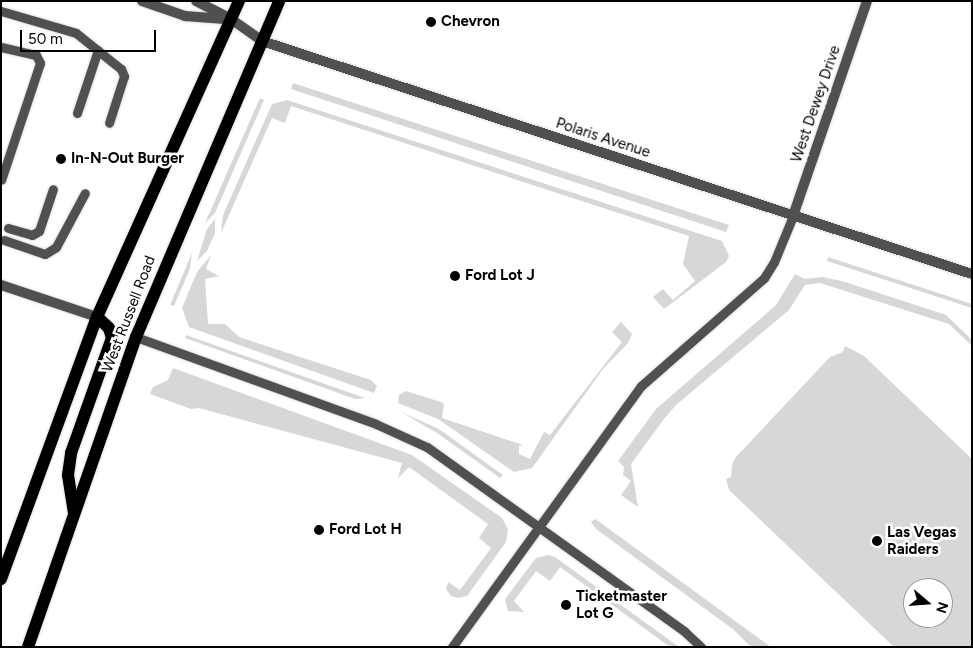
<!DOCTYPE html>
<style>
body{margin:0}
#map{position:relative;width:973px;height:648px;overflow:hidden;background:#fff;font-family:Figtree,sans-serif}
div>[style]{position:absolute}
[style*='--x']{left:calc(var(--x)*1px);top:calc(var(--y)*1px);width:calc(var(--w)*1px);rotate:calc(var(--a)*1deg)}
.green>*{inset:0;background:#d7d7d7}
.roads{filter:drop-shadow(0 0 1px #dbdbdb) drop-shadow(0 0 1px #dbdbdb)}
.service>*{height:9px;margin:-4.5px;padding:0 4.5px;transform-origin:4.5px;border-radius:4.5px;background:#505050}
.minor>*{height:10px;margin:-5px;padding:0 5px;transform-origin:5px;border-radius:5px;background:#505050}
.tertiary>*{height:10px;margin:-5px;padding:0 5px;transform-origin:5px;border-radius:5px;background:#505050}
.primary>*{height:12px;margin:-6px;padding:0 6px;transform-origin:6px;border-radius:6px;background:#000}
.dots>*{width:14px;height:14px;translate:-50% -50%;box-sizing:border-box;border:2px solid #fff;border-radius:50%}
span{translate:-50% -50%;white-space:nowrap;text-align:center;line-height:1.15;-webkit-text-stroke:5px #fff;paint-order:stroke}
.poi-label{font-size:15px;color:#000;font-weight:700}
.left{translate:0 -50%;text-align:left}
.street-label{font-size:15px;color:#000}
.frame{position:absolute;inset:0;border:2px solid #000;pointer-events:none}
.north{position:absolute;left:903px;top:578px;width:50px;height:50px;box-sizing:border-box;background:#fff;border:1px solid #999;border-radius:50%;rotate:108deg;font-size:14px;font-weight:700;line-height:20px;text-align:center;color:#000}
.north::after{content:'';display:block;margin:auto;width:18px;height:22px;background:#000;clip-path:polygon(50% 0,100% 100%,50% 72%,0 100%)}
.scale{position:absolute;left:20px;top:30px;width:136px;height:22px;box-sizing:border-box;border:2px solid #000;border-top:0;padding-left:6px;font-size:15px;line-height:18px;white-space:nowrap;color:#000;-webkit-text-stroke:4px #fff;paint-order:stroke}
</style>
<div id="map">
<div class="green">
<i style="clip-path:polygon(293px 83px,729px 225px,726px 232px,291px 89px)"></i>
<i style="clip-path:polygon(260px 98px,264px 100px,215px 213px,205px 223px)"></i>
<i style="clip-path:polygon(287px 100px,722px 241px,729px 256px,726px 262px,664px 309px,653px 297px,663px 289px,673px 300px,695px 281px,683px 264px,689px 236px,291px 106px,285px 123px,272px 118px,221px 233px,223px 215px,272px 104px)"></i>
<i style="clip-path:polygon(215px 219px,215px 233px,207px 251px,197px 261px,207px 229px)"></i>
<i style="clip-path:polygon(192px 253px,190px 269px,174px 306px,170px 305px)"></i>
<i style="clip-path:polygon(211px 255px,206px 269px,219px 276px,205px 279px,208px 324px,225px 324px,239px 337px,371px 380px,377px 386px,374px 393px,189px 327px,182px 308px,197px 272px)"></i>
<i style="clip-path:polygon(828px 257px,972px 304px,972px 308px,827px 261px)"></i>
<i style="clip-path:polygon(795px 274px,805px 279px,822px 277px,842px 281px,946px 315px,972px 340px,972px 346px,949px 324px,820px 283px,805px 285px,789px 310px,676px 405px,664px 419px,631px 464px,638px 507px,621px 495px,631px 481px,623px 475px,624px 467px,618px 461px,656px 409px,776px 305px)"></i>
<i style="clip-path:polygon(621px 322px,632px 334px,628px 343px,603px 369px,532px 468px,514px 472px,438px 419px,398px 403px,399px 395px,406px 391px,444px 403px,442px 418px,523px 445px,519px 446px,519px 454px,530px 459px,544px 432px,550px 435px,622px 342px,612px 332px)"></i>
<i style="clip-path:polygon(186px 335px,271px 365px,365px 398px,355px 399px,185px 338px)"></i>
<i style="clip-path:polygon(evenodd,845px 346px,864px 356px,972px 459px,972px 647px,894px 647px,729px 490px,726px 479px,731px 477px,732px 464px,736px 457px,830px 357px,843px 352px,845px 346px,913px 588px,943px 588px,943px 618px,913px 618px,913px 588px)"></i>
<i style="clip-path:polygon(173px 368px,412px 455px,502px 518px,508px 529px,506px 542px,467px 596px,458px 598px,451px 596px,446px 589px,448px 582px,460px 590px,491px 548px,479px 538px,488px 524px,409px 467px,398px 478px,402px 463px,199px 408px,191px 409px,150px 394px,153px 387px,168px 380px)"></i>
<i style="clip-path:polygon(401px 412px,439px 429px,503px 475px,500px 478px,437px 433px)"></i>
<i style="clip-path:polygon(595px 519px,601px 523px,771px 647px,751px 647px,734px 630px,596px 529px,591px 522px)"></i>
<i style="clip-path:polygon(549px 555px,555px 557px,679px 647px,670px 647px,560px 567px,550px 581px,536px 571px,514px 601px,524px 612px,508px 611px,505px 599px,536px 558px)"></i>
</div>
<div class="roads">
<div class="service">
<i style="--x:1;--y:11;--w:78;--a:16.3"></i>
<i style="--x:76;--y:33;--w:58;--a:38.7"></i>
<i style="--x:121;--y:69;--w:8;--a:67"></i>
<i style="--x:124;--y:76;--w:49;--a:107.7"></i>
<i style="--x:1;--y:47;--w:36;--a:13"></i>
<i style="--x:36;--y:55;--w:9;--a:63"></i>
<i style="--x:40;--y:63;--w:123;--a:108.4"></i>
<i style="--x:77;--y:113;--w:66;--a:-71.6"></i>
<i style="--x:8;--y:228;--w:25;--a:16"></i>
<i style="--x:32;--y:235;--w:8;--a:-30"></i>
<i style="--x:39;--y:231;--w:44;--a:-71.6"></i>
<i style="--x:4;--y:240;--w:43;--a:18.9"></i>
<i style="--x:45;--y:254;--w:13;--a:-32"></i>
<i style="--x:56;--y:247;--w:61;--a:-61.8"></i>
<i style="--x:136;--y:337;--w:255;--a:19.9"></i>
<i style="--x:376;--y:424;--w:56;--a:24.3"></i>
<i style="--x:427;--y:447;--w:317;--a:35.6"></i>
<i style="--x:685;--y:632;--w:22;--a:43"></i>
<i style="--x:452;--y:647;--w:322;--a:-54.1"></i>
<i style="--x:641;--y:386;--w:164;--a:-41.3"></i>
<i style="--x:764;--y:278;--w:19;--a:-58"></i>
<i style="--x:774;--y:262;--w:50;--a:-67.6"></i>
</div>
<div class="minor">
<i style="--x:793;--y:216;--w:227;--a:-71"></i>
<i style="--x:1;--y:285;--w:101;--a:18.4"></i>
</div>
<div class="tertiary">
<i style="--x:142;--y:1;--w:46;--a:19.2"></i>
<i style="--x:185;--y:16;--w:40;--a:4.3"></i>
<i style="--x:196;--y:1;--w:39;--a:27"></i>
<i style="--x:231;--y:19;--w:38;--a:35"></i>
<i style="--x:262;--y:41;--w:747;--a:18.17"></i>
</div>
<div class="primary">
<i style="--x:74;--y:513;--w:38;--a:-99"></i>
<i style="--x:68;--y:475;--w:22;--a:-82"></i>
<i style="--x:71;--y:453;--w:122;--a:-70.4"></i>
<i style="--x:112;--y:338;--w:10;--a:-107"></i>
<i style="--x:109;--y:328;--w:16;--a:-137"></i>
<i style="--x:1;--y:579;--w:279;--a:-69.9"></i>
<i style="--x:97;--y:317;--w:346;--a:-65.8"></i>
<i style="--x:28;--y:647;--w:328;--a:-70.8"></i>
<i style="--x:136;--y:337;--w:365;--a:-66.9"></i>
</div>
</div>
<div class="dots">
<i style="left:431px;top:22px;background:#000"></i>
<i style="left:61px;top:159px;background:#000"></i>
<i style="left:455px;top:276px;background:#000"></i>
<i style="left:319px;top:530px;background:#000"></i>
<i style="left:877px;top:541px;background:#000"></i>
<i style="left:566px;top:605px;background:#000"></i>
</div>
<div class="poi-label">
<span class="left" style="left:441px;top:22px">Chevron</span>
<span class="left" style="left:71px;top:159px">In-N-Out Burger</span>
<span class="left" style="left:465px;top:276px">Ford Lot J</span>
<span class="left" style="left:329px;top:530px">Ford Lot H</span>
<span class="left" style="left:887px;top:541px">Las Vegas<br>Raiders</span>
<span class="left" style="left:576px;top:605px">Ticketmaster<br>Lot G</span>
</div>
<div class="street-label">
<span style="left:816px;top:104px;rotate:-71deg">West Dewey Drive</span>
<span style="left:603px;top:138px;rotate:18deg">Polaris Avenue</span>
<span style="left:129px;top:314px;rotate:-69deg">West Russell Road</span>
</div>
<div class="frame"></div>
<div class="north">N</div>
<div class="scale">50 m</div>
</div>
